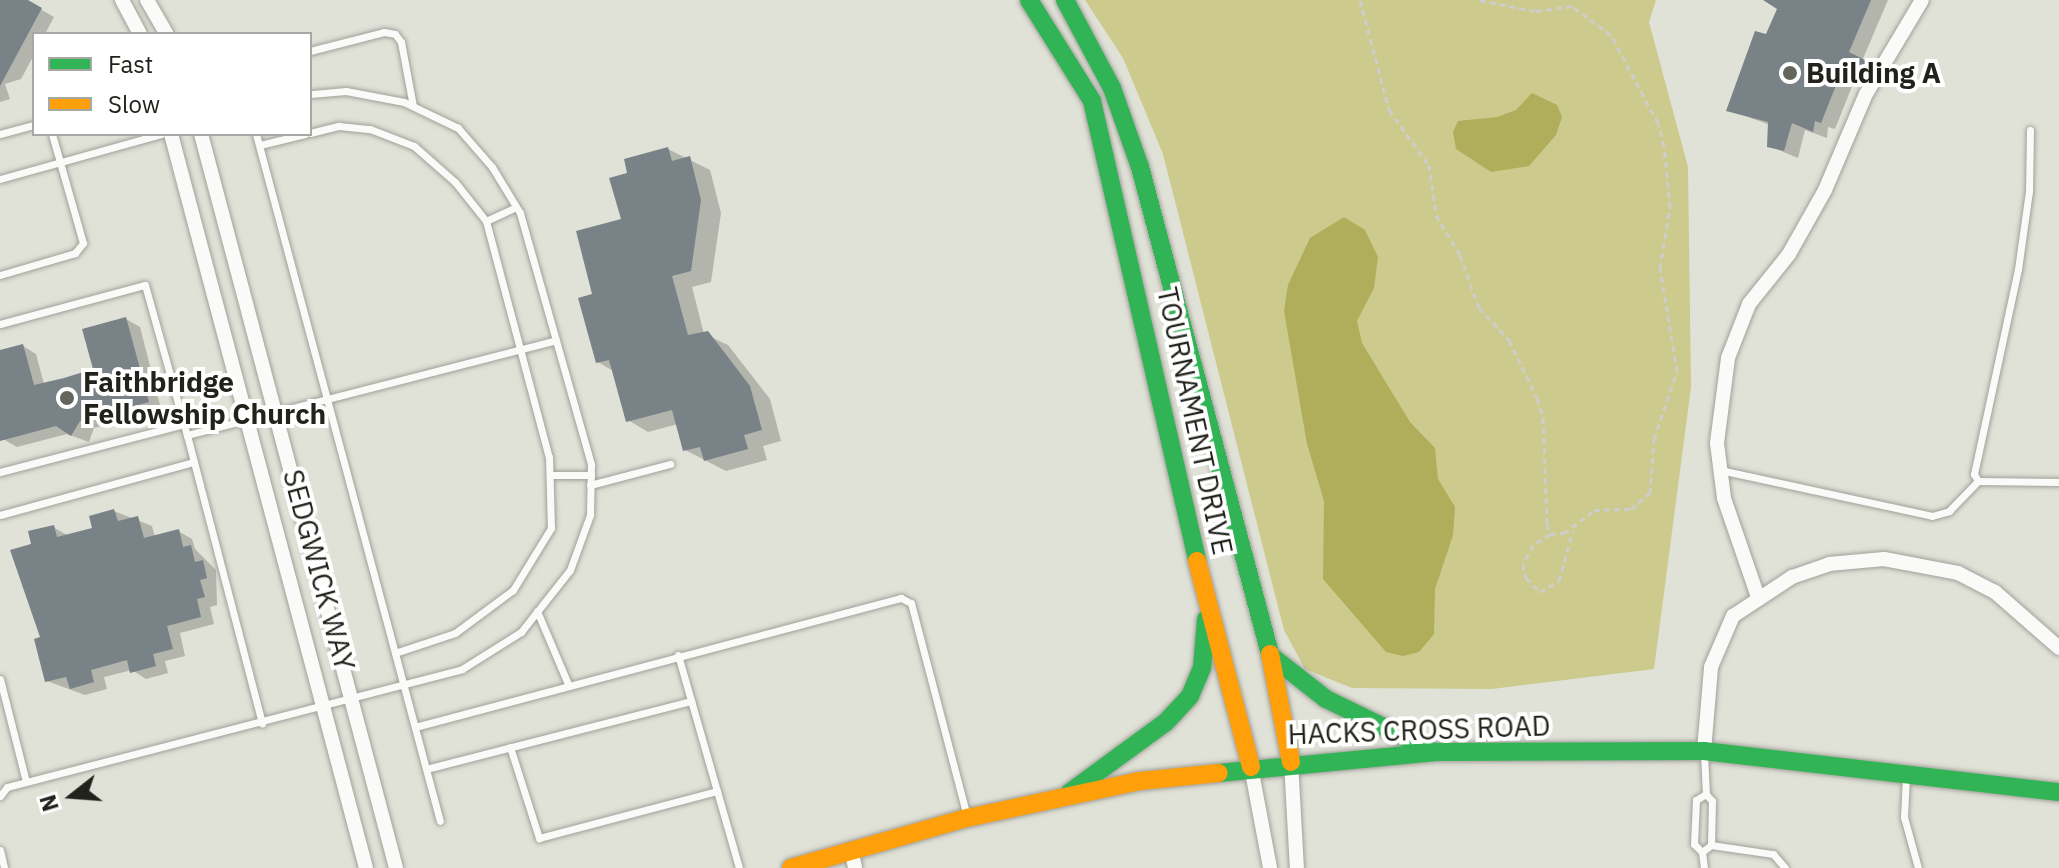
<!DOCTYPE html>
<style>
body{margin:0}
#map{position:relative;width:2059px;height:868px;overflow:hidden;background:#e0e1d7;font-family:"IBM Plex Sans",sans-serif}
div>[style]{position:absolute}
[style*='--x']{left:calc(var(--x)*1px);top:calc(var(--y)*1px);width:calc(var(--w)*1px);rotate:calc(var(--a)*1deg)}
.green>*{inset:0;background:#ccca8d}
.water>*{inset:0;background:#b0ae5b}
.shadow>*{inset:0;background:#0003}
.building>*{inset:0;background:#788287}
.path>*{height:3px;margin-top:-1.5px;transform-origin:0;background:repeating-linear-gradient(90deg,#cdcdca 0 6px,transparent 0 10px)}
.roads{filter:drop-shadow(0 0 2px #a1a19a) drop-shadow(0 0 2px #a1a19a)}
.lane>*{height:7px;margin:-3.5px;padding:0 3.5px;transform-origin:3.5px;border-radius:3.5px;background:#fafaf9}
.street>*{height:14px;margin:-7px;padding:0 7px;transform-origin:7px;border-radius:7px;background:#fafaf9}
.fast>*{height:18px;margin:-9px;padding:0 9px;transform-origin:9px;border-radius:9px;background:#30b455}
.slow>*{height:18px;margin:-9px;padding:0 9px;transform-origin:9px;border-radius:9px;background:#ff9f0a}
.dots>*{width:22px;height:22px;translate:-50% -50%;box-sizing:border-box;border:4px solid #fff;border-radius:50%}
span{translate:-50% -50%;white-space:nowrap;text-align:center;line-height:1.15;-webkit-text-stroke:8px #fff;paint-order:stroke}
.poi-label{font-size:28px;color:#22221c;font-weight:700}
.left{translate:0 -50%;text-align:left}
.street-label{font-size:28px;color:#22221c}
.legend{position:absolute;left:32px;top:32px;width:280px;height:104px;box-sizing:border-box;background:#fff;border:2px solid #a7a7a4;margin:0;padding:10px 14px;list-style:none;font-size:24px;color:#22221c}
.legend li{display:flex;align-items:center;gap:16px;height:40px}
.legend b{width:40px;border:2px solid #a7a7a4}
.north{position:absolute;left:32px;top:756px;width:80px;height:80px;-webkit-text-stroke:6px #fff;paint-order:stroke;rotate:253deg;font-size:22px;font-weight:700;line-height:32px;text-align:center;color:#22221c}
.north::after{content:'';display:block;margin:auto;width:28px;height:36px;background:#22221c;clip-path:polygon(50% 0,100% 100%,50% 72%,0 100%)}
</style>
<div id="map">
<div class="green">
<i style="clip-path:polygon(1085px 0,1656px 0,1649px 22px,1688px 167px,1691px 387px,1654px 669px,1492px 689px,1352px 688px,1305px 669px,1284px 630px,1163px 154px,1123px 58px)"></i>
</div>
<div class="water">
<i style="clip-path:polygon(1532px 93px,1557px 105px,1562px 117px,1556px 135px,1529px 166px,1491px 172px,1456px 149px,1453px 132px,1458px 121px,1497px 117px,1516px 110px)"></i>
<i style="clip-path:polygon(1344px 217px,1365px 230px,1378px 257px,1374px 288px,1357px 321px,1362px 343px,1410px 422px,1435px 448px,1438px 479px,1455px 507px,1453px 535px,1435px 589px,1434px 634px,1419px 652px,1403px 656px,1386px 652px,1323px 579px,1324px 501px,1307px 444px,1284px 311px,1288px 285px,1310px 238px)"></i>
</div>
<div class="shadow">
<i style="clip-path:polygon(0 0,24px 0,54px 17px,45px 34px,34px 34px,34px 55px,21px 79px,5px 84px,10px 99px,0 102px)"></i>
<i style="clip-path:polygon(1774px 0,1888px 0,1862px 61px,1883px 72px,1878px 84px,1857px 74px,1835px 129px,1828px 127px,1827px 138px,1805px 130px,1798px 158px,1769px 146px,1770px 125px,1729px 110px,1779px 8px)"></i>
<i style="clip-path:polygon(668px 149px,710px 170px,721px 213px,711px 282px,692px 287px,704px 334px,728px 345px,770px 399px,781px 441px,763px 446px,767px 460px,726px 471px,685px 450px,678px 424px,648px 432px,628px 420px,615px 372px,598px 362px,595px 296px,623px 221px,630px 174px)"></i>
<i style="clip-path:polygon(126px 319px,140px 327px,161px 409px,94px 428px,89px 442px,67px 434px,17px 447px,3px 439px,0 352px,23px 346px,36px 354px,44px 384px,96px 371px)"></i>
<i style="clip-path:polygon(114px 511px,152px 526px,155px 537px,178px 531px,192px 539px,195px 549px,216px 570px,217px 605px,210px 607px,214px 624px,180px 633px,185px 656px,165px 661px,168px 673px,146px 679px,132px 670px,104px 677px,107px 689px,85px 695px,47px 681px,34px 545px,53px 527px,67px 535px,95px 529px)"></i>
</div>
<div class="building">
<i style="clip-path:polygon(0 0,28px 0,42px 8px,0 86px)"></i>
<i style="clip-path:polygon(1763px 0,1871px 0,1849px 52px,1871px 63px,1864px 78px,1843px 68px,1821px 123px,1815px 121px,1813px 132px,1792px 123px,1784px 151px,1767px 147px,1768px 122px,1726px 111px,1755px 31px,1766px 34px,1777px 9px)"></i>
<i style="clip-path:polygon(668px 147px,672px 161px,690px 156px,701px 200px,691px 271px,672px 276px,688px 335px,708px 331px,750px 386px,762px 430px,744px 435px,748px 449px,704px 461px,700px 447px,683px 451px,672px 410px,626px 422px,609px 360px,596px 363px,578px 298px,592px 294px,576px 231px,621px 219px,609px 178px,627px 173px,624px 159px)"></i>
<i style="clip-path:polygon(126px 317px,149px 402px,80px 421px,71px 436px,56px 426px,0 441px,0 350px,23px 344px,34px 385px,64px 378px,93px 369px,82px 329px)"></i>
<i style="clip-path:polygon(114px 509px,118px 521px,138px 516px,144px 538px,179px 529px,183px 547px,191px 545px,195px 562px,203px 560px,207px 578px,200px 580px,205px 597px,197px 599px,201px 617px,167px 626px,173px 649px,153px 654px,156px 666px,130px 673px,127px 660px,91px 670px,94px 682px,70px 689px,66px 677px,45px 682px,34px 639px,40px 637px,10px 550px,31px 544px,28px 531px,54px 525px,57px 537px,92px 528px,89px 516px)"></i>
</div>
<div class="path">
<i style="--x:1360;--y:0;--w:114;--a:75.2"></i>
<i style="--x:1389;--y:110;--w:68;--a:54"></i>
<i style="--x:1429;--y:165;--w:50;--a:82"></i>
<i style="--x:1436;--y:215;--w:47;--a:59"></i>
<i style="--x:1460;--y:255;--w:56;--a:70.3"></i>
<i style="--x:1479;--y:308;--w:44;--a:46.8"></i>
<i style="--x:1509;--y:340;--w:64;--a:64.2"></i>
<i style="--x:1537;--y:398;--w:21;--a:73"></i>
<i style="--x:1543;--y:418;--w:106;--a:87.8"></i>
<i style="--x:1547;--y:524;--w:10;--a:73"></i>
<i style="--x:1550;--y:534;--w:14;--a:-4"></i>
<i style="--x:1564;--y:533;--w:38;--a:-37"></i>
<i style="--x:1594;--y:510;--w:37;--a:-2"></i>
<i style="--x:1631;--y:509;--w:25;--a:-40"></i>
<i style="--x:1650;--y:493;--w:54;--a:-85.8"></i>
<i style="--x:1654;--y:439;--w:72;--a:-71.3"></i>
<i style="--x:1677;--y:371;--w:104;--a:-99.4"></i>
<i style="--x:1660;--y:268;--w:62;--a:-80.7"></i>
<i style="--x:1670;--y:207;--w:61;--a:-95.6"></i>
<i style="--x:1664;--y:146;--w:24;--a:-105"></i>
<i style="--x:1658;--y:123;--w:100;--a:-118.1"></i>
<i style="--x:1611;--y:35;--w:49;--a:-143.4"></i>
<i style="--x:1572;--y:6;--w:37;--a:172"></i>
<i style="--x:1535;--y:11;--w:58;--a:-169.1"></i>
<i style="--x:1550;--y:534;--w:20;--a:147"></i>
<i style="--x:1533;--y:545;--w:21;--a:118"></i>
<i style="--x:1523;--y:564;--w:14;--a:78"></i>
<i style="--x:1526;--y:578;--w:20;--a:45"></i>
<i style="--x:1540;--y:592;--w:22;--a:-30"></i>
<i style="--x:1559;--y:581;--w:52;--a:-74.4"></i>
</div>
<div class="roads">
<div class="lane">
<i style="--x:310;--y:51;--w:76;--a:-14.4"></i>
<i style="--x:384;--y:32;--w:11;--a:10"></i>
<i style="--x:395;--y:34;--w:10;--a:53"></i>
<i style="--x:401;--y:42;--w:65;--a:79.4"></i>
<i style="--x:2030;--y:130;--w:61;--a:90.9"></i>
<i style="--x:2029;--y:191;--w:79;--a:98"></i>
<i style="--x:2018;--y:269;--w:210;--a:102.1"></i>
<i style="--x:1974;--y:474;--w:8;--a:60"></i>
<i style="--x:1978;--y:481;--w:81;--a:0.7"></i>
<i style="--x:310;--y:133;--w:30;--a:-14"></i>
<i style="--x:339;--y:126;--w:31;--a:6"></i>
<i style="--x:370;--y:129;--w:47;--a:21.1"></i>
<i style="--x:414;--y:146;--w:55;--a:41.3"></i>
<i style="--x:455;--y:182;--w:50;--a:51.5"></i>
<i style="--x:486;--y:221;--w:244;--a:75.1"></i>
<i style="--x:549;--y:457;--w:71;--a:88.4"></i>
<i style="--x:551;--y:528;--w:73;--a:121.5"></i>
<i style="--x:513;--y:590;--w:72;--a:143.4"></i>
<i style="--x:455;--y:633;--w:63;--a:161.6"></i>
<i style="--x:0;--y:134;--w:35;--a:-15"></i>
<i style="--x:256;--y:134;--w:711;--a:75.01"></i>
<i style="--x:260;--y:145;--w:46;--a:-13.7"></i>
<i style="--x:0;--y:179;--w:167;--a:-15.6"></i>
<i style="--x:486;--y:221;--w:33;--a:-25"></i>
<i style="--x:0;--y:275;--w:78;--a:-16.3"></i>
<i style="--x:75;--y:253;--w:13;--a:-51"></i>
<i style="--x:83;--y:243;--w:113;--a:-105.9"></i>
<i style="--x:0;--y:324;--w:150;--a:-15.1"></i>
<i style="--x:145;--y:285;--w:156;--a:74.4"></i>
<i style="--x:187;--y:435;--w:381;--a:-14.4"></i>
<i style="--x:187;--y:435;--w:298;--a:75.4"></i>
<i style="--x:1720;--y:470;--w:217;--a:12.2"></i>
<i style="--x:1932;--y:516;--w:18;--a:-16"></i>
<i style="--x:1949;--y:511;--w:42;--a:-46"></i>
<i style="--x:0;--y:472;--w:190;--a:-14.6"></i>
<i style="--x:551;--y:475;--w:40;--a:0"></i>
<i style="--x:590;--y:485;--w:83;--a:-14.7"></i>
<i style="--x:0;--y:515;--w:201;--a:-15.3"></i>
<i style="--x:537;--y:611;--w:79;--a:67"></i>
<i style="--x:678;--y:655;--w:222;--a:74"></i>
<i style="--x:0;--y:679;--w:106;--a:75.8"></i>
<i style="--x:415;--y:727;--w:503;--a:-14.87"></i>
<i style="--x:901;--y:598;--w:11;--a:27"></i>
<i style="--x:911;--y:603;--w:220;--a:75.3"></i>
<i style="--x:510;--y:747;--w:96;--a:72.3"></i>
<i style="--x:539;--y:838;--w:184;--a:-14.8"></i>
<i style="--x:426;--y:769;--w:274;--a:-14.4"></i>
<i style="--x:1906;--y:776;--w:41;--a:92.8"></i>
<i style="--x:1904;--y:817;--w:53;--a:74.6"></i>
<i style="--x:0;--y:796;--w:11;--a:-52"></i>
<i style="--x:7;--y:787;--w:470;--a:-14.5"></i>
<i style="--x:462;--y:669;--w:70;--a:-32.1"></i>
<i style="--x:521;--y:632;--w:79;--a:-51.7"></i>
<i style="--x:570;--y:570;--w:59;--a:-70"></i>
<i style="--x:590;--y:515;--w:51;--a:-88.9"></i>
<i style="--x:591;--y:464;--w:261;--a:-105.8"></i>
<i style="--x:520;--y:213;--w:54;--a:-121.3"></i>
<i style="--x:492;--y:167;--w:52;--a:-131.1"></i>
<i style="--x:458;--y:128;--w:60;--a:-154.3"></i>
<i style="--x:404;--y:102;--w:59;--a:-169.3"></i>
<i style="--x:346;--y:91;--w:36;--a:175"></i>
<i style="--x:1711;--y:845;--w:63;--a:8.3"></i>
<i style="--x:1773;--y:854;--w:18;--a:49"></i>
<i style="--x:0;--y:850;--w:18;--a:77"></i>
<i style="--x:1702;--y:852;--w:11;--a:-38"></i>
<i style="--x:1711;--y:845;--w:44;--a:-88.7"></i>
<i style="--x:1712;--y:801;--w:9;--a:-131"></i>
<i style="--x:1706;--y:794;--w:40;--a:-92.9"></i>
<i style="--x:1704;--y:868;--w:16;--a:-97"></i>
<i style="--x:1702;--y:852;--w:11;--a:-135"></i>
<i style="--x:1694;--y:844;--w:44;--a:-87.4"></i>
<i style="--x:1696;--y:800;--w:12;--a:-31"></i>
</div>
<div class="street">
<i style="--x:122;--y:0;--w:38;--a:62"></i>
<i style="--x:147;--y:0;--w:39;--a:60"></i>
<i style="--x:171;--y:134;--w:759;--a:75.12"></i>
<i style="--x:201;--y:134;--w:759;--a:75.12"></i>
<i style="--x:1758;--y:597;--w:105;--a:-109"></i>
<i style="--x:1724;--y:498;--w:55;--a:-97.3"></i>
<i style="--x:1717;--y:443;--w:86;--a:-82.6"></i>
<i style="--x:1728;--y:358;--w:58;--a:-68.7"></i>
<i style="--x:1749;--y:304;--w:64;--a:-51.3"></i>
<i style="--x:1789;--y:254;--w:73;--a:-60.6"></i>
<i style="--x:1825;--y:190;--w:104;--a:-66.9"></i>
<i style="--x:1866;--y:94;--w:109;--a:-59.2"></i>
<i style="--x:1704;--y:751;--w:84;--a:-85.2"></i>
<i style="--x:1711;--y:667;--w:56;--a:-66.7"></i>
<i style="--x:1733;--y:616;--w:71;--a:-33.5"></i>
<i style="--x:1792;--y:577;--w:39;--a:-19"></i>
<i style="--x:1829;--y:564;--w:55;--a:-5.2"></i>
<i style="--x:1884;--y:559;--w:75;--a:10.7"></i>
<i style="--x:1958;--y:573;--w:42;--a:27.2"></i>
<i style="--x:1995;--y:592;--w:85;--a:41.2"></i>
<i style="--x:1291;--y:762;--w:106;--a:86.8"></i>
<i style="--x:1251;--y:767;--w:103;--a:79.3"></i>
<i style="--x:851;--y:850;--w:18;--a:77"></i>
</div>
<div class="fast">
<i style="--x:1029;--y:0;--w:119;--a:58"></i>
<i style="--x:1092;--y:101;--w:472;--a:77.1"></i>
<i style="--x:1065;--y:0;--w:100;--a:61.9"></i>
<i style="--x:1112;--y:88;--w:84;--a:70.5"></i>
<i style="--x:1140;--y:167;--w:504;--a:75.05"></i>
<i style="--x:1270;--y:655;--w:71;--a:38.2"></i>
<i style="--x:1326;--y:699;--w:114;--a:25.9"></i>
<i style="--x:1219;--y:773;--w:218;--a:-5.5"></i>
<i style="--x:1436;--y:752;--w:268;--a:-0.2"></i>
<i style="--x:1704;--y:751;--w:357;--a:6.6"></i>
<i style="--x:1069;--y:793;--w:120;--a:-36.2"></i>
<i style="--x:1166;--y:722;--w:35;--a:-47"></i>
<i style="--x:1190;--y:696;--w:30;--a:-67"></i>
<i style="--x:1202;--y:668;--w:49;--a:-85.3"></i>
</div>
<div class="slow">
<i style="--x:1197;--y:561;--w:213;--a:75.3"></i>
<i style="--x:1270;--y:654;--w:110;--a:79"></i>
<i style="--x:791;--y:868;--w:183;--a:-15.9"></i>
<i style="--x:967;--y:818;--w:177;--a:-12.1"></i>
<i style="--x:1140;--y:781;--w:79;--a:-5.8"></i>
</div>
</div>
<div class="dots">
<i style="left:1790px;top:73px;background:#64655d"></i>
<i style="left:67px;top:398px;background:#64655d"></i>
</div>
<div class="poi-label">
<span class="left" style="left:1806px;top:73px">Building A</span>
<span class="left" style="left:83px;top:398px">Faithbridge<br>Fellowship Church</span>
</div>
<div class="street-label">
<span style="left:1195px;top:421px;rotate:78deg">TOURNAMENT DRIVE</span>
<span style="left:319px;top:570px;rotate:75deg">SEDGWICK WAY</span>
<span style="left:1419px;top:730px;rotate:-2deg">HACKS CROSS ROAD</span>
</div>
<ul class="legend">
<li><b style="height:10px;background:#30b455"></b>Fast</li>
<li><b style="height:10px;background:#ff9f0a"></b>Slow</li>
</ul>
<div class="north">N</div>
</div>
